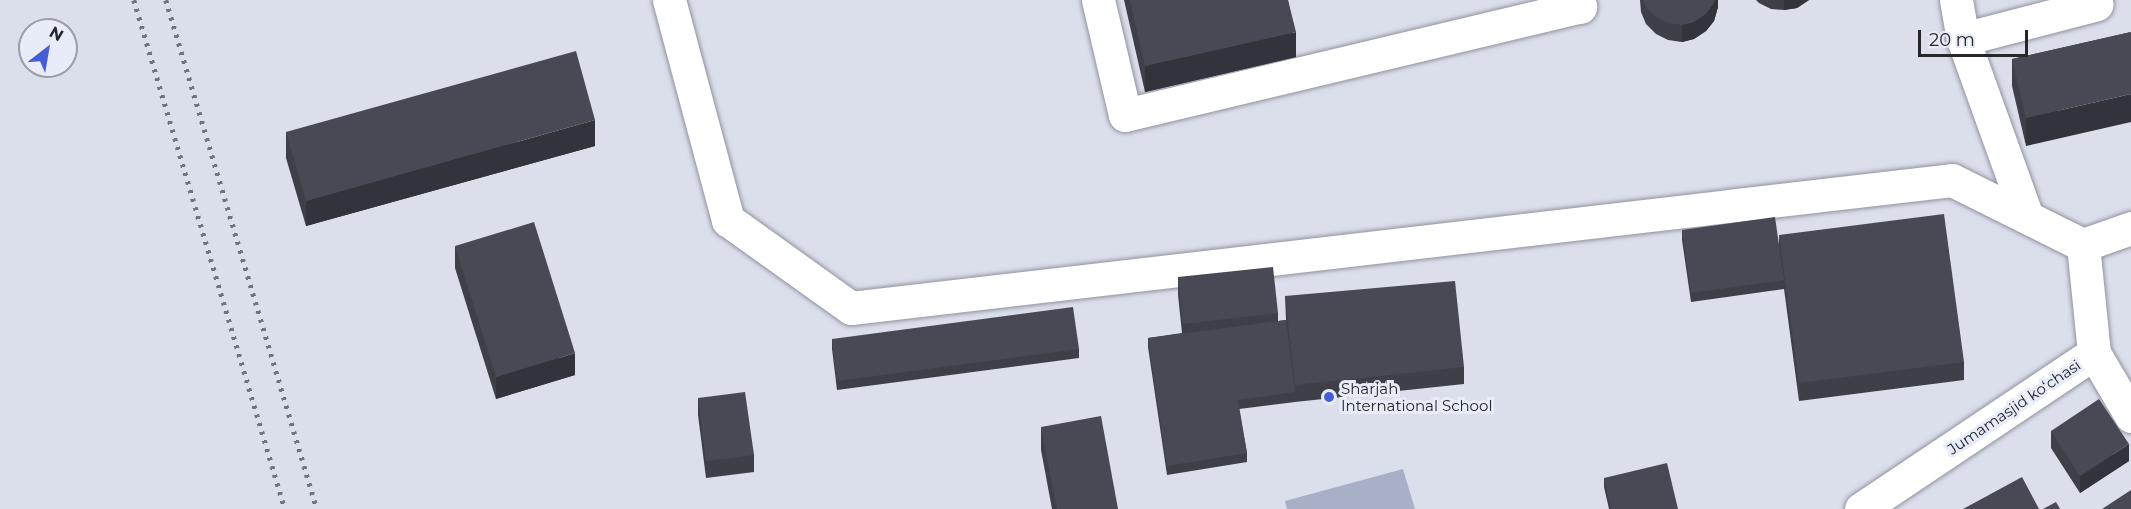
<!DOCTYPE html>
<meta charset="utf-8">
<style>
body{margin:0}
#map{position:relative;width:2131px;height:509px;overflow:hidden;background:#dbdfeb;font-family:Montserrat,sans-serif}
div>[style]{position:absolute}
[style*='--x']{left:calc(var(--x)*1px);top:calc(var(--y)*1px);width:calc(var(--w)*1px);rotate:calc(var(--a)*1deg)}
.green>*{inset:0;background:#a8b0c8}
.roads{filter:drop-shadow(0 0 2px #8f939e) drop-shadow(0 0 2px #8f939e)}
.minor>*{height:33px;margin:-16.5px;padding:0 16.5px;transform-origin:16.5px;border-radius:16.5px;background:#fff}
.rail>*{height:4.5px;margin-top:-2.25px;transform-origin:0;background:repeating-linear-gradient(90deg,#71747b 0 3px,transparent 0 9px)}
.wall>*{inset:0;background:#3d4048}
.shaded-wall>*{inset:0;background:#32343b}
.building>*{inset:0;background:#474a54}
.dots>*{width:16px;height:16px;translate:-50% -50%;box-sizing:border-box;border:3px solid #e8ecf8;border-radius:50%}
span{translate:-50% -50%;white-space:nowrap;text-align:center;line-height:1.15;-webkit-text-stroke:6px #e8ecf8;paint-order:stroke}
.poi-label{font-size:15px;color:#25272b}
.left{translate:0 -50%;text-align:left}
.street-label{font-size:15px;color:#25272b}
.north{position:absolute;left:18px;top:18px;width:60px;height:60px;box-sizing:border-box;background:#e8ecf8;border:2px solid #9a9da6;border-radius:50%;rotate:31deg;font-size:16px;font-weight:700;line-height:24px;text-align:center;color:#25272b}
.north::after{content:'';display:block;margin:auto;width:21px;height:27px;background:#475ed2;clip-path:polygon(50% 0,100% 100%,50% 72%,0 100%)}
.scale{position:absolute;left:1918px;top:30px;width:110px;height:27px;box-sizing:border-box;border:3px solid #25272b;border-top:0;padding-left:8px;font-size:18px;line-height:21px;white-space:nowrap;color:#25272b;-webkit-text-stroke:4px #e8ecf8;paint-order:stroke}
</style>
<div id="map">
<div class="green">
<i style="clip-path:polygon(1403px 469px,1415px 509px,1287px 509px,1285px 501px)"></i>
</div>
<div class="roads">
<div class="minor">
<i style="--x:669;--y:0;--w:228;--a:75"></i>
<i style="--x:728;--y:220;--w:151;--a:35.6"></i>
<i style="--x:851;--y:308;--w:1108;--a:-6.63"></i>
<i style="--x:1952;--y:180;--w:146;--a:26.4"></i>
<i style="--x:1098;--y:0;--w:118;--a:76.8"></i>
<i style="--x:1125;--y:115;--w:468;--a:-13.4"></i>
<i style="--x:1580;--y:7;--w:7;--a:-106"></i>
<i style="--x:1956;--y:0;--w:40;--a:80"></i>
<i style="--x:1963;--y:39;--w:189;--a:70.2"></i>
<i style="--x:1963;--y:39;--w:138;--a:-14.6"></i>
<i style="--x:2083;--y:245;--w:51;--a:-19.5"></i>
<i style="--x:2094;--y:353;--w:73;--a:59.6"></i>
<i style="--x:1861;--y:509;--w:280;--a:-33.8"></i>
<i style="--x:2094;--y:353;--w:109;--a:-95.8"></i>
</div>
</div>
<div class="rail">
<i style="--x:134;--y:0;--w:531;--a:73.48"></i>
<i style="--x:166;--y:0;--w:531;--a:73.48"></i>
</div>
<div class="wall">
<i style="clip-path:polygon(1124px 0,1288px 0,1296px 57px,1145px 92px)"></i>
<i style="clip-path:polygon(1640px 0,1718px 0,1718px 7px,1714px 21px,1706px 31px,1694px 39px,1682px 42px,1668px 40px,1656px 34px,1646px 24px,1641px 12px)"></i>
<i style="clip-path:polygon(1756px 0,1809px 0,1797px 8px,1784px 10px,1771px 9px,1759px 3px)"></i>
<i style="clip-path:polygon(2131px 32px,2026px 146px,2012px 86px,2012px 59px)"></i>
<i style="clip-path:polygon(286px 132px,595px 146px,306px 226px,286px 158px)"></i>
<i style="clip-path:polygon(1682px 230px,1779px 244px,1779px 235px,1964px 362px,1964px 380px,1799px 401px,1784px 289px,1691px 302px,1682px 240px)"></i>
<i style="clip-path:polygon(455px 246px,575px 375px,496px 399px,455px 268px)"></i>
<i style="clip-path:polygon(1178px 277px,1278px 313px,1278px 321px,1286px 320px,1285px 296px,1464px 367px,1464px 384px,1295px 402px,1239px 409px,1247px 453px,1247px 462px,1167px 475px,1148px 347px,1148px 338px,1182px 333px,1178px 295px)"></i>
<i style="clip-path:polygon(832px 339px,1079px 349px,1079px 358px,837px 390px,832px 349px)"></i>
<i style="clip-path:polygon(698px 398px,754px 455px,754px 472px,706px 478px,698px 415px)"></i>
<i style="clip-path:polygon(1041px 427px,1118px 509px,1052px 509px,1041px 450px)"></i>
<i style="clip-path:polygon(2051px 431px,2129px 461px,2080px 493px,2051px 448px)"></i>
<i style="clip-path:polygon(1604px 478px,1678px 509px,1609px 509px,1604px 487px)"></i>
</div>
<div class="shaded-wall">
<i style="clip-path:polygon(1715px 0,1718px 0,1718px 7px,1714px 21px,1706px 31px,1694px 39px,1682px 42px,1682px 25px)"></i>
<i style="clip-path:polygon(1784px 0,1809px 0,1797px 8px,1784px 10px)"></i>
<i style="clip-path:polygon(1296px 32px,1296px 57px,1145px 92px,1145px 66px)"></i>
<i style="clip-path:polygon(2131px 94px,2131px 122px,2026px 146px,2026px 118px)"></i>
<i style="clip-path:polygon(595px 120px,595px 146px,306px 226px,306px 201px)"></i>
<i style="clip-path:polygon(575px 353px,575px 375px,496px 399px,496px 377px)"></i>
<i style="clip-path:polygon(2129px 444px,2129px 461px,2080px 493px,2080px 476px)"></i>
</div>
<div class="building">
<i style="clip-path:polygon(1130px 0,1288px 0,1296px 32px,1145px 66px)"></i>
<i style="clip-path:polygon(1643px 0,1715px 0,1714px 3px,1706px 14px,1694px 22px,1682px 25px,1668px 23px,1656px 17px,1646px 7px)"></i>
<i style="clip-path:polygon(2131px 32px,2131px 94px,2026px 118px,2012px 59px)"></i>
<i style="clip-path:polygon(576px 51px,595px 120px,306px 201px,286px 132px)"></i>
<i style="clip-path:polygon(1944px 214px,1964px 362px,1799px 383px,1779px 235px)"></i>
<i style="clip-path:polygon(1775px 217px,1784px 280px,1691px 293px,1682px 230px)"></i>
<i style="clip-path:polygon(534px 222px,575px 353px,496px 377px,455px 246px)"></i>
<i style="clip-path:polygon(1273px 267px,1278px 313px,1183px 324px,1178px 277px)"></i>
<i style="clip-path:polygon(1455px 281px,1464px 367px,1295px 385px,1285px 296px)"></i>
<i style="clip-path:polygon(1073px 307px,1079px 349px,837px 381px,832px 339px)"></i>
<i style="clip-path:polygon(1286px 320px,1295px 392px,1238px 400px,1247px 453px,1167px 466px,1148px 338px)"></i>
<i style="clip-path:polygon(745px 392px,754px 455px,706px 461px,698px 398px)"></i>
<i style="clip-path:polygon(2099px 399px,2129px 444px,2080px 476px,2051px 431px)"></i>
<i style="clip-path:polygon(1101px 416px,1118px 509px,1057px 509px,1041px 427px)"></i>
<i style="clip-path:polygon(1667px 463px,1678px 509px,1611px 509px,1604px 478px)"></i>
<i style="clip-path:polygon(2022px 477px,2039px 509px,1963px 509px)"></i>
<i style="clip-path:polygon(2131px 490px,2131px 509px,2102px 509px)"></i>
<i style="clip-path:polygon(2056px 502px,2060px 509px,2043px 509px)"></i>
</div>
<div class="dots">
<i style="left:1329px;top:397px;background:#475ed2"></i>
</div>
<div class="poi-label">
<span class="left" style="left:1341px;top:397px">Sharjah<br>International School</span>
</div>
<div class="street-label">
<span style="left:2014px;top:407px;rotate:-34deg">Jumamasjid koʻchasi</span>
</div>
<div class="north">N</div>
<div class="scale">20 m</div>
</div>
